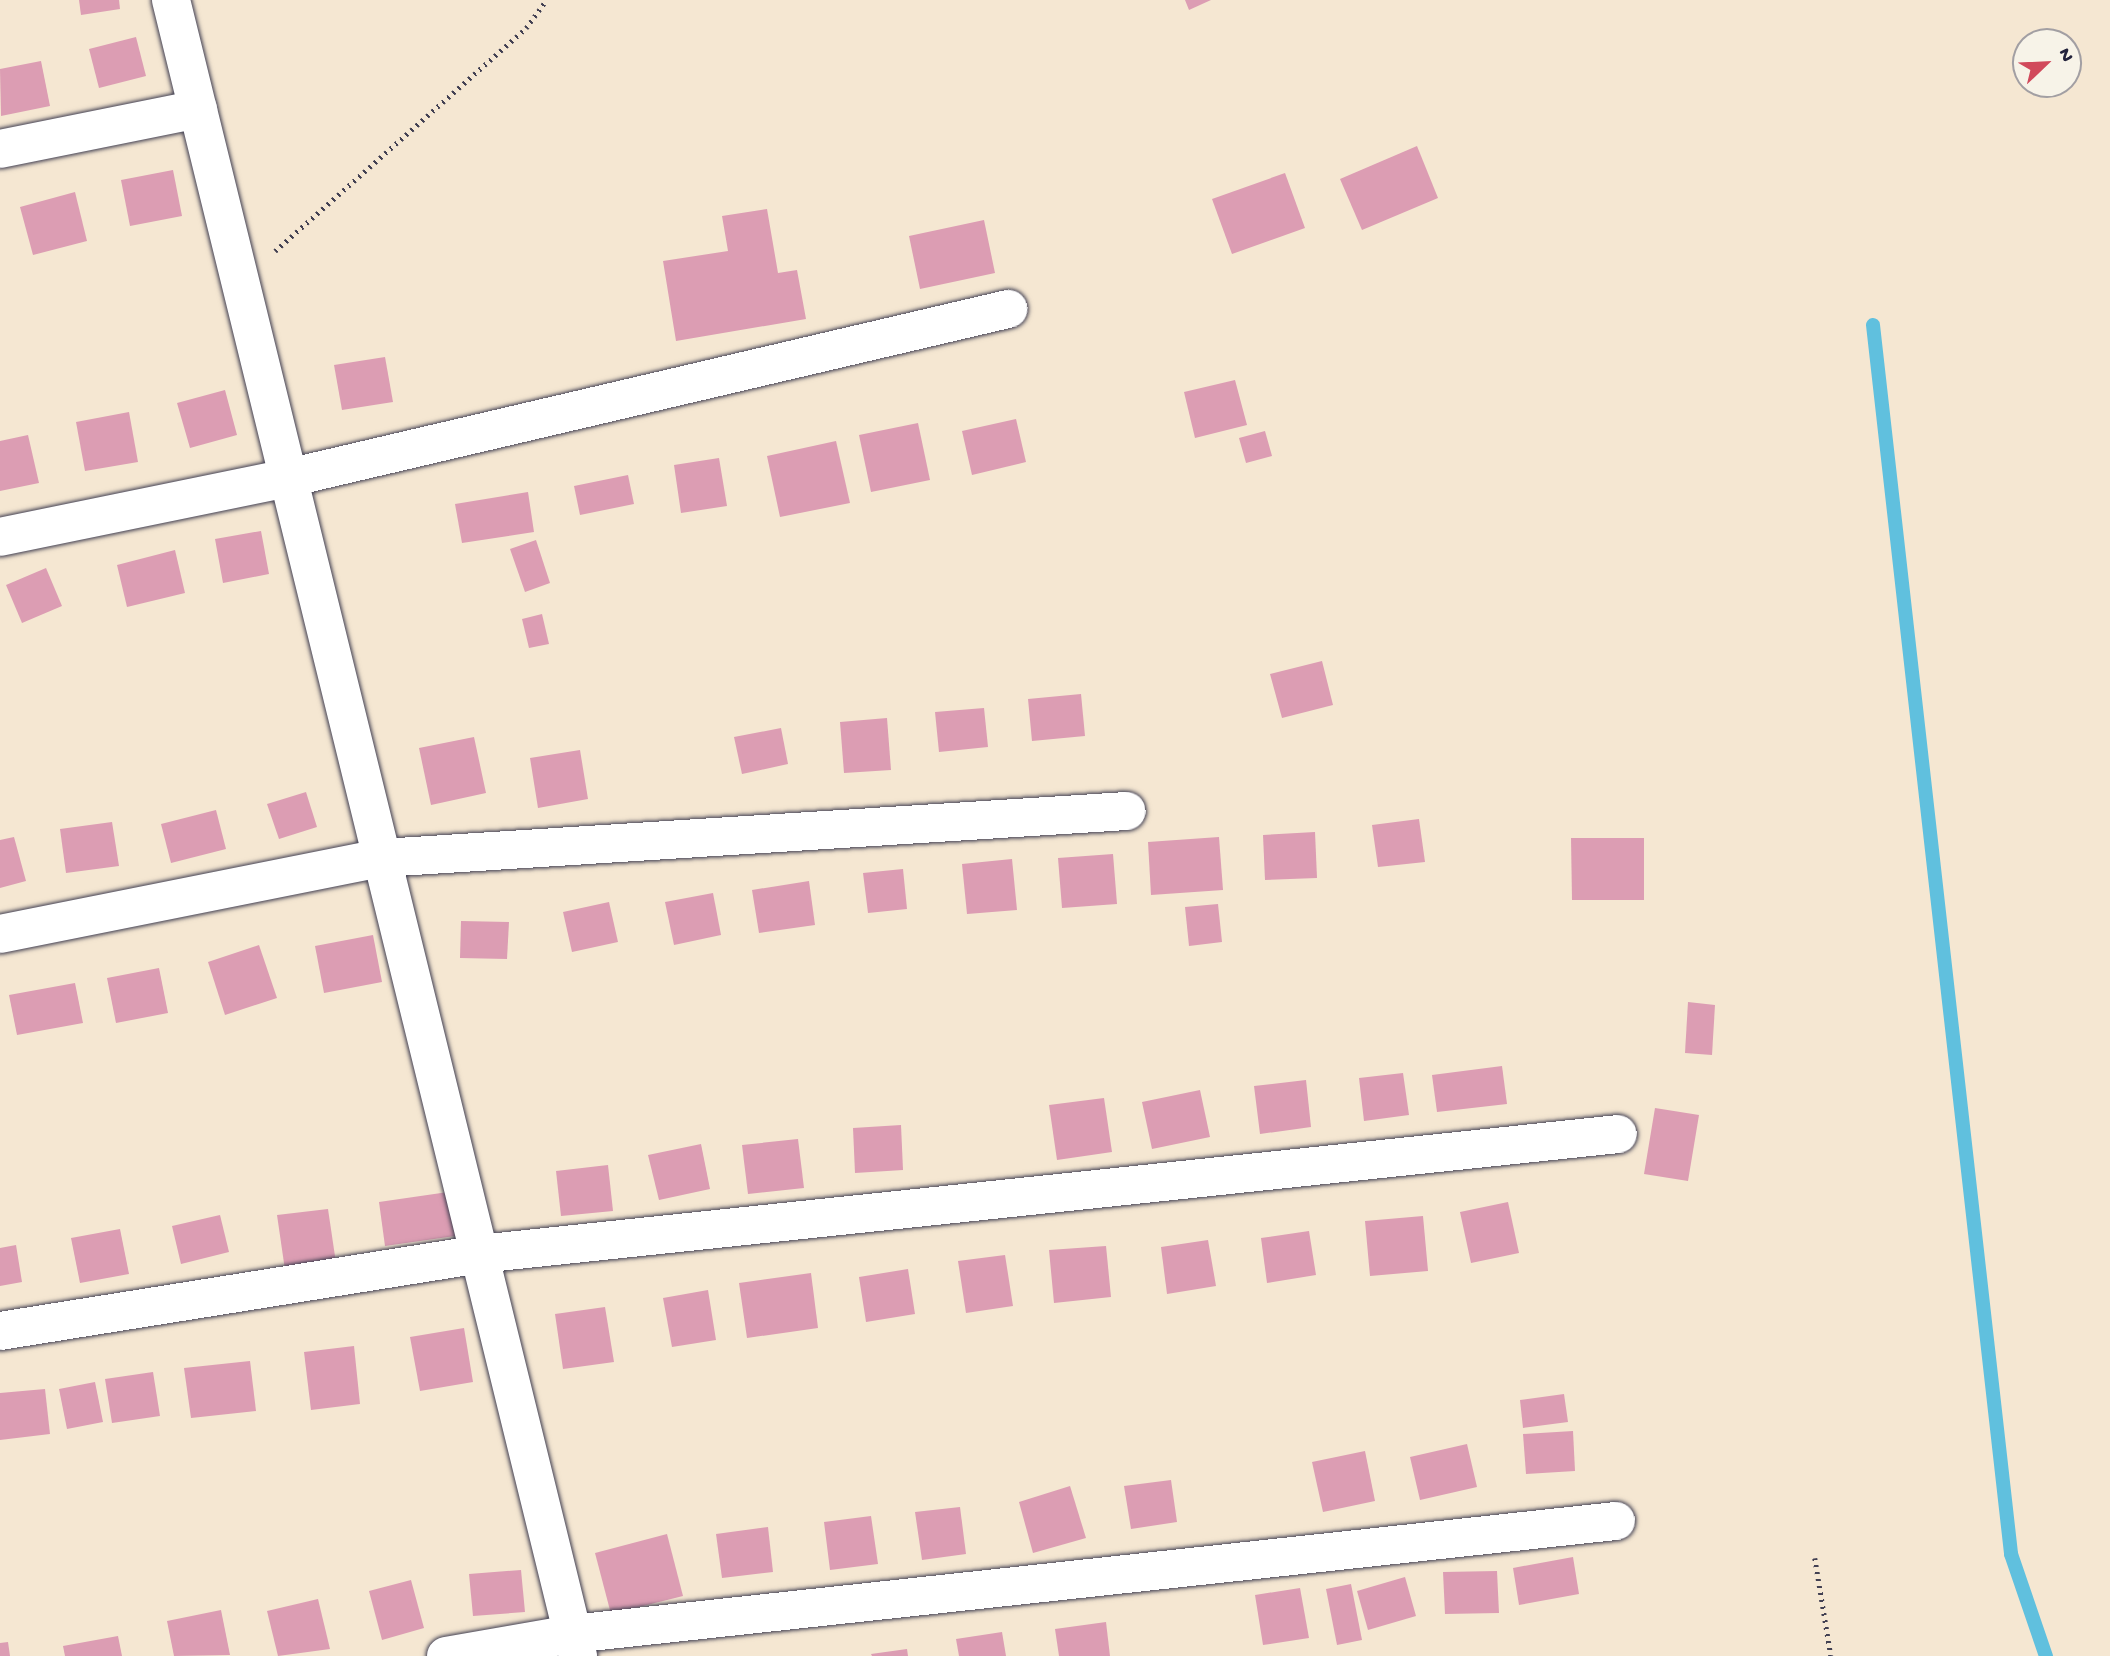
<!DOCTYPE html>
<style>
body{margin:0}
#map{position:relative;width:2110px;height:1656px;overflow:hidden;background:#f5e7d2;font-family:"Gochi Hand",sans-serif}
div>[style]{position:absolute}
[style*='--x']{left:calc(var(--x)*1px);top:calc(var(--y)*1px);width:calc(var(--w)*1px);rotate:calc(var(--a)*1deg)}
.stream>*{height:14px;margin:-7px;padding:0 7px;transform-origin:7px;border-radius:7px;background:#60c0de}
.building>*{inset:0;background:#dc9db3}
.path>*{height:4.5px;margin-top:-2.25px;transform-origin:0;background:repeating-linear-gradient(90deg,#424052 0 2px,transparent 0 7px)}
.roads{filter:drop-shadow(0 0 2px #424052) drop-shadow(0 0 2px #424052)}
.minor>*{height:38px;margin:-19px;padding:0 19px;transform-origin:19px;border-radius:19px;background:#fff}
span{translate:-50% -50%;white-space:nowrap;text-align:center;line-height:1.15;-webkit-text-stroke:5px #f7f3e8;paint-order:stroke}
.north{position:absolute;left:2012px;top:28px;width:70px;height:70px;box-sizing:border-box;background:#f7f3e8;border:2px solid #a29fa3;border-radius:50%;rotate:67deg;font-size:19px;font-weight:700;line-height:28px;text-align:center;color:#22223b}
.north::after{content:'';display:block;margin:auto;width:24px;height:32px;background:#d1495b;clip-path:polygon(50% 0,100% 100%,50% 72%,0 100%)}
</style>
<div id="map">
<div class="stream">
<i style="--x:1873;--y:325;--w:1237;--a:83.59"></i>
<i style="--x:2011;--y:1554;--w:108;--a:71.1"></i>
</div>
<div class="building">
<i style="clip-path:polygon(79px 0,119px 0,120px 9px,81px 15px)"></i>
<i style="clip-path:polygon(1185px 0,1211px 0,1189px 10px)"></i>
<i style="clip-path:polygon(136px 37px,146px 76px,99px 88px,89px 49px)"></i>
<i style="clip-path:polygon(41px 61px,50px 106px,1px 116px,0 69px)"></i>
<i style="clip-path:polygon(1417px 146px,1438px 198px,1362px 230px,1340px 179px)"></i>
<i style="clip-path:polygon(173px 170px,182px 216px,130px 226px,121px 180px)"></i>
<i style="clip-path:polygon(1285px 173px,1305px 228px,1232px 254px,1212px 199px)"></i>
<i style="clip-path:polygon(75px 192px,87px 241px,33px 255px,20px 207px)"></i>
<i style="clip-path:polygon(767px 209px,778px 273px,797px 270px,806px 319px,676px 341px,663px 261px,728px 251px,722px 216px)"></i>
<i style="clip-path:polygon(984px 220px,995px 273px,920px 289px,909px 236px)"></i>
<i style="clip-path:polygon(385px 357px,393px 402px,342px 410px,334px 365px)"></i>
<i style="clip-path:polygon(1235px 380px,1247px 425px,1195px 438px,1184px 392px)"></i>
<i style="clip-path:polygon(225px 390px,237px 435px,190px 448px,177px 403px)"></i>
<i style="clip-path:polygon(129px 412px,138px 462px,85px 471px,76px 422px)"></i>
<i style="clip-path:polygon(1016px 419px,1026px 462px,972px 475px,962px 431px)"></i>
<i style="clip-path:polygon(918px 423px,930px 480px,871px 492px,859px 435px)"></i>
<i style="clip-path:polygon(1265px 431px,1272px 456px,1246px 463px,1239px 438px)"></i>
<i style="clip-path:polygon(28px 435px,39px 483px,0 491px,0 441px)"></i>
<i style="clip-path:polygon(836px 441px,850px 503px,780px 517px,767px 456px)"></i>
<i style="clip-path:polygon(719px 458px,727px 506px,681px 513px,674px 465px)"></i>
<i style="clip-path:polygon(628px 475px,634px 504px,580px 515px,574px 486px)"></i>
<i style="clip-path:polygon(528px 492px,534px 532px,462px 543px,455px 504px)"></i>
<i style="clip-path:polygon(261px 531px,269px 574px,223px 583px,215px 539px)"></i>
<i style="clip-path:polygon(536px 540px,550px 583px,525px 592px,510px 549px)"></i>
<i style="clip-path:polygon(175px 550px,185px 593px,127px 607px,117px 565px)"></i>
<i style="clip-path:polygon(46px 568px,62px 606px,22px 623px,6px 585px)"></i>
<i style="clip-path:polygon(542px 614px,549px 644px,529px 648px,522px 619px)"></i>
<i style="clip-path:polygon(1322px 661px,1333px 705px,1282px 718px,1270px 674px)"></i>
<i style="clip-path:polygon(1081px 694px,1085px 736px,1032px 741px,1028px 699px)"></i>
<i style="clip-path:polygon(984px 708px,988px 747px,939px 752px,935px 712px)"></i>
<i style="clip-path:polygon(887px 718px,891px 770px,844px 773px,840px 722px)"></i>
<i style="clip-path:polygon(781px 728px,788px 764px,742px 774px,734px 737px)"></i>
<i style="clip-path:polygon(474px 737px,486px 793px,431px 805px,419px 748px)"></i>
<i style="clip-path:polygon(580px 750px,588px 799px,538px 808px,530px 758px)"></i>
<i style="clip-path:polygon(306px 792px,317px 827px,279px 839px,267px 804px)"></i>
<i style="clip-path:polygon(216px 810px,226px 849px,171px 863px,161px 824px)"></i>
<i style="clip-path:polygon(1419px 819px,1425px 862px,1378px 867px,1372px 825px)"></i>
<i style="clip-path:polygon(112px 822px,119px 866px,66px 873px,60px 829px)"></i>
<i style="clip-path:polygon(1315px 832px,1317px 878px,1265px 880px,1263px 835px)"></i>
<i style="clip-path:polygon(14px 837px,26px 881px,0 888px,0 840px)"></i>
<i style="clip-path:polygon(1219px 837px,1223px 890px,1151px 895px,1148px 842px)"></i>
<i style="clip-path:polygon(1571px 838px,1644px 838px,1644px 900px,1572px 900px)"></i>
<i style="clip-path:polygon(1113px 854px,1117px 904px,1062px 908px,1058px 858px)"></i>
<i style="clip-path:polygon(1012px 859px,1017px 910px,967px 914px,962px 864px)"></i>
<i style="clip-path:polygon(903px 869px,907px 909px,868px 913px,863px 873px)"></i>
<i style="clip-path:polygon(809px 881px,815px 925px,759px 933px,752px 890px)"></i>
<i style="clip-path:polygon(713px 893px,721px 935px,674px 945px,665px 902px)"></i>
<i style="clip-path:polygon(609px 902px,618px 942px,572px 952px,563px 912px)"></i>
<i style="clip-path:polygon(1218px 904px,1222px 942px,1189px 946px,1185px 907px)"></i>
<i style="clip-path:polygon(461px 921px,509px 922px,507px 959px,460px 958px)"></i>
<i style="clip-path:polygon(373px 935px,382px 982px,324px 993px,315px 946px)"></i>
<i style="clip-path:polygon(259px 945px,277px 998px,225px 1015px,208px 962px)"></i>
<i style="clip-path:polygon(159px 968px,168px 1013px,116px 1023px,107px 978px)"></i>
<i style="clip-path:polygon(75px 983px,83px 1023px,17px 1035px,9px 995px)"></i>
<i style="clip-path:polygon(1688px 1002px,1715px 1005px,1712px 1055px,1685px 1053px)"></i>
<i style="clip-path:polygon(1502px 1066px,1507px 1104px,1437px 1112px,1432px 1075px)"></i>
<i style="clip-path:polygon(1403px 1073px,1409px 1115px,1364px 1121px,1359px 1078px)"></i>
<i style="clip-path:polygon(1306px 1080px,1311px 1127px,1260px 1134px,1254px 1086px)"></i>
<i style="clip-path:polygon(1200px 1090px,1210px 1137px,1152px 1149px,1142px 1102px)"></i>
<i style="clip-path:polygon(1104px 1098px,1112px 1152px,1057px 1160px,1049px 1105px)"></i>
<i style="clip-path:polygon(1655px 1108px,1699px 1115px,1688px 1181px,1644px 1174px)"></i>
<i style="clip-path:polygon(901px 1125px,903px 1170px,855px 1173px,853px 1128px)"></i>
<i style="clip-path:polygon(798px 1139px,804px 1188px,748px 1194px,742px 1145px)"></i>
<i style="clip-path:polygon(701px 1144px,710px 1189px,659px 1200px,648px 1155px)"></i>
<i style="clip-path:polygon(608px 1165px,613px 1211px,561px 1216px,556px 1171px)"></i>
<i style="clip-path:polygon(455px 1191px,462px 1235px,385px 1246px,379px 1202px)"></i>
<i style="clip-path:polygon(1508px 1202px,1519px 1253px,1471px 1263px,1460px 1212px)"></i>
<i style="clip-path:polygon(328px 1209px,336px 1263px,285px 1270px,277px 1215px)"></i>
<i style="clip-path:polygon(220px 1215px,229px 1252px,181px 1264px,172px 1226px)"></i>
<i style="clip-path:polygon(1423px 1216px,1428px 1271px,1370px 1276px,1365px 1221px)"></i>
<i style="clip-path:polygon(120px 1229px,129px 1274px,80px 1283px,71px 1238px)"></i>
<i style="clip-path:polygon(1309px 1231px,1316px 1275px,1267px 1283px,1261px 1238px)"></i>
<i style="clip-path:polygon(1208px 1240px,1216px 1286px,1167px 1294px,1161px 1247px)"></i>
<i style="clip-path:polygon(16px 1245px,22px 1282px,0 1286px,0 1248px)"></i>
<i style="clip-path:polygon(1106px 1246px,1111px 1297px,1054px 1303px,1049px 1250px)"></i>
<i style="clip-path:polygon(1005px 1255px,1013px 1306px,966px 1313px,958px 1261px)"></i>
<i style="clip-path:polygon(908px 1269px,915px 1314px,866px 1322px,859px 1277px)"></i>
<i style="clip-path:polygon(811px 1273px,818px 1328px,747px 1338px,739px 1283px)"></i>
<i style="clip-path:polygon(708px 1290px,716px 1340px,672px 1347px,663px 1298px)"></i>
<i style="clip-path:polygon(605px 1307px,614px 1362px,563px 1369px,555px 1314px)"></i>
<i style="clip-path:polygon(464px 1328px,473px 1382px,420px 1391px,410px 1337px)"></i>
<i style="clip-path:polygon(354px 1346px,360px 1404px,311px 1410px,304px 1352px)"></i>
<i style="clip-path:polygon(250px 1361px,256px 1411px,191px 1418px,184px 1368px)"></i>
<i style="clip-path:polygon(153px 1372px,160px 1416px,112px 1423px,105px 1379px)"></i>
<i style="clip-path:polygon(95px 1382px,103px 1422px,67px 1429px,59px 1389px)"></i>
<i style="clip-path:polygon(45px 1389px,50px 1434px,0 1440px,0 1393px)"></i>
<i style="clip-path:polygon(1564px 1394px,1568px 1422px,1523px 1428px,1520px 1400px)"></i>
<i style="clip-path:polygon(1573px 1431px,1575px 1471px,1526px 1474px,1523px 1434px)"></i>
<i style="clip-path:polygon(1467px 1444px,1477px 1487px,1420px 1500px,1410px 1457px)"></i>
<i style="clip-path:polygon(1365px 1451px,1375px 1501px,1323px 1512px,1312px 1462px)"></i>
<i style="clip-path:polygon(1171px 1480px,1177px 1522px,1131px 1529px,1124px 1486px)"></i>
<i style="clip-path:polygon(1070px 1486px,1086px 1538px,1033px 1553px,1019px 1502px)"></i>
<i style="clip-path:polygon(960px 1507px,966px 1554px,922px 1560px,915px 1512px)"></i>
<i style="clip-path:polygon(871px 1516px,878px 1564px,830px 1570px,824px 1522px)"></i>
<i style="clip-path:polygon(768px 1527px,773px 1572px,722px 1578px,716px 1534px)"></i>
<i style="clip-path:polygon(667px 1534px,683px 1596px,611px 1614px,595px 1553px)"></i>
<i style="clip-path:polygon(1573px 1557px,1579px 1594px,1519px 1605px,1513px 1568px)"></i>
<i style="clip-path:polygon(521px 1570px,525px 1612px,473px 1616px,469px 1574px)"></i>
<i style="clip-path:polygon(1497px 1571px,1499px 1613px,1445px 1614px,1443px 1572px)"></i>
<i style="clip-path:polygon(1405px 1577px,1416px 1616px,1368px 1630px,1357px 1591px)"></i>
<i style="clip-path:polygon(411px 1580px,424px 1628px,382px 1640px,369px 1591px)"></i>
<i style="clip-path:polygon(1351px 1584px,1362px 1640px,1337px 1645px,1326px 1589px)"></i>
<i style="clip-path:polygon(1300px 1588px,1309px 1638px,1263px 1645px,1255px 1595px)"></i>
<i style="clip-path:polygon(318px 1599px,330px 1649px,278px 1656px,267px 1611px)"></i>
<i style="clip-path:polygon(221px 1610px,230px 1655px,174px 1656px,167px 1621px)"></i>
<i style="clip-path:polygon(1106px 1622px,1110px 1656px,1059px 1656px,1055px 1629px)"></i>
<i style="clip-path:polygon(1002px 1632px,1006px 1656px,959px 1656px,956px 1639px)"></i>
<i style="clip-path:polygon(118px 1636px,122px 1656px,65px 1656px,63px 1646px)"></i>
<i style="clip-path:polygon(8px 1642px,10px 1656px,0 1656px,0 1643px)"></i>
<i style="clip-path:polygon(907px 1649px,908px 1656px,872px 1656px,871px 1654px)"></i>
</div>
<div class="path">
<i style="--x:275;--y:251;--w:336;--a:-41.6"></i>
<i style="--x:526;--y:28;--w:34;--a:-54"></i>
<i style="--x:1815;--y:1558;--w:99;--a:80.7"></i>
</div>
<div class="roads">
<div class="minor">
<i style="--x:171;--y:0;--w:1705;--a:76.19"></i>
<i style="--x:0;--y:149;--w:202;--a:-11.4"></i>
<i style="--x:0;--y:537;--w:294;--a:-11.6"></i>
<i style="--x:288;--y:478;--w:740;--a:-13.21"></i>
<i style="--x:0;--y:934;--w:389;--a:-11.3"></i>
<i style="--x:382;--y:858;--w:746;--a:-3.61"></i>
<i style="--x:0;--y:1331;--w:485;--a:-9.1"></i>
<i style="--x:479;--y:1254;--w:1145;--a:-6.01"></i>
<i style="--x:446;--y:1656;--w:128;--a:-9.9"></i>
<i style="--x:572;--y:1634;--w:1050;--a:-6.18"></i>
</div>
</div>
<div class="north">N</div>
</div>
